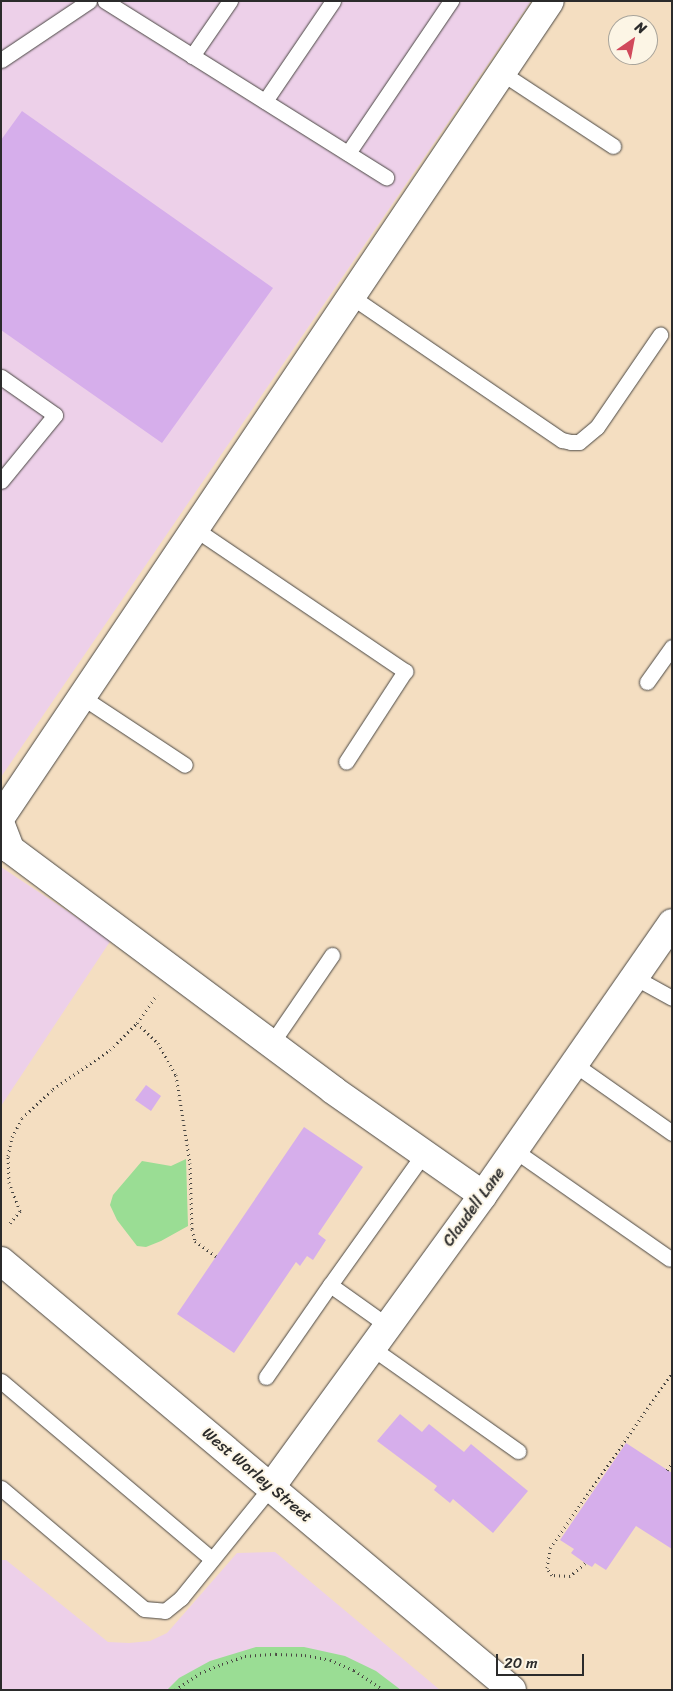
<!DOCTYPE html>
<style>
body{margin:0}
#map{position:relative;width:673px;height:1691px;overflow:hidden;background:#f4dec1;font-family:Sriracha,sans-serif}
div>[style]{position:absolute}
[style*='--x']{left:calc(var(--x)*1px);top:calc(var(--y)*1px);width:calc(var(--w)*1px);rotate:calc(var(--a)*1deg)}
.built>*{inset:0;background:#edd0e9}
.green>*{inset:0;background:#9add94}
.building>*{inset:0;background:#d6aeeb}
.path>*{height:3px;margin-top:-1.5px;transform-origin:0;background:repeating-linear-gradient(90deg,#494642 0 1px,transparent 0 5px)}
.roads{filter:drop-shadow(0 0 1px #494642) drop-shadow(0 0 1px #494642)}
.lane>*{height:15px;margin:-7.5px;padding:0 7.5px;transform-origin:7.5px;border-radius:7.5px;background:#fff}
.street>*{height:28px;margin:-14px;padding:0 14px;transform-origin:14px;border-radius:14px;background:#fff}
.secondary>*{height:28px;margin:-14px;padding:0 14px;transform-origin:14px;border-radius:14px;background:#fff}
span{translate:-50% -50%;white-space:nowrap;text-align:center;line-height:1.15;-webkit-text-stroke:4px #fcf5e5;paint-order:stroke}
.street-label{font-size:16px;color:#2b2b2b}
.frame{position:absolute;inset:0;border:2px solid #2b2b2b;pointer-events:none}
.north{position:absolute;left:608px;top:15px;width:50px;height:50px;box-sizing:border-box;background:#fcf5e5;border:1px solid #a8a49b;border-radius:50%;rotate:33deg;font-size:14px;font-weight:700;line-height:20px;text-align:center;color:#2b2b2b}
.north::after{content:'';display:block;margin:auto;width:18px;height:22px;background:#d1495b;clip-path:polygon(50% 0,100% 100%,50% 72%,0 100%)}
.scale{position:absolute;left:496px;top:1654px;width:88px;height:22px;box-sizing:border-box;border:2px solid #2b2b2b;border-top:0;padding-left:6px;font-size:15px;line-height:18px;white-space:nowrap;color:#2b2b2b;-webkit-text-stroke:4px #fcf5e5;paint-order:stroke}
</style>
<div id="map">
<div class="built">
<i style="clip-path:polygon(1px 1px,531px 1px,1px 777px)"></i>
<i style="clip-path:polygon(1px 867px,111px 940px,1px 1106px)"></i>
<i style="clip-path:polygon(275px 1552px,440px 1690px,1px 1690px,1px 1560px,6px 1560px,108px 1642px,129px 1643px,150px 1641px,167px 1633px,237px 1553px)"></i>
</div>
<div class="green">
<i style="clip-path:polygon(186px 1159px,188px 1226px,161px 1241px,146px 1247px,137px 1246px,117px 1220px,110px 1205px,113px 1195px,142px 1161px,171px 1166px)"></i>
<i style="clip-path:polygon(256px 1647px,304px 1647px,345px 1656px,376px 1671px,401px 1690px,167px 1690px,179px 1678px,210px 1661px)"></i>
</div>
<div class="building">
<i style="clip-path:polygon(22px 111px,273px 288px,162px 443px,1px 330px,1px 140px)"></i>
<i style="clip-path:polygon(146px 1085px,161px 1096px,151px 1111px,135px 1100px)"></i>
<i style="clip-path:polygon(304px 1127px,363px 1167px,318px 1234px,326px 1240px,313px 1260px,307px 1256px,300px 1266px,296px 1262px,234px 1353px,177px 1314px)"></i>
<i style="clip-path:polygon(400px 1414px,422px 1432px,429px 1424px,464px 1452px,471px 1444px,528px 1491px,493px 1533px,453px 1499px,450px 1503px,434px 1490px,437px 1486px,377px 1441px)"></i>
<i style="clip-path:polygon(626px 1443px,672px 1473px,672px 1549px,636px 1526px,606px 1570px,595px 1563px,592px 1567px,585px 1563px,571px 1553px,574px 1549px,560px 1540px)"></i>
</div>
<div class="path">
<i style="--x:137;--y:1023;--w:29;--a:44"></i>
<i style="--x:158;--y:1043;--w:37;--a:61"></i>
<i style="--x:176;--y:1075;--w:89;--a:81"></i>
<i style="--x:190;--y:1163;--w:66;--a:88.3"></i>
<i style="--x:192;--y:1229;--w:12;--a:76"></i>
<i style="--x:195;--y:1241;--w:26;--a:36"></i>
<i style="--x:10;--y:1223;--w:16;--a:-50"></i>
<i style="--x:20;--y:1211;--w:30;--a:-111"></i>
<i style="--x:9;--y:1183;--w:27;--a:-92"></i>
<i style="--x:8;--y:1156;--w:19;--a:-78"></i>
<i style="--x:12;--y:1137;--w:21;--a:-62"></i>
<i style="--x:22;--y:1118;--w:42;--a:-43.1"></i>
<i style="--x:53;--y:1089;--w:69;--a:-34.4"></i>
<i style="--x:110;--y:1050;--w:38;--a:-45"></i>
<i style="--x:137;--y:1023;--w:35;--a:-55"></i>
<i style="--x:667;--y:1470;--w:9;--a:-54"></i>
<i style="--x:585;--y:1563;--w:20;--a:139"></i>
<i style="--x:570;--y:1576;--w:18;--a:-177"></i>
<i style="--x:552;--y:1575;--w:9;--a:-126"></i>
<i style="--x:547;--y:1568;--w:20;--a:-81"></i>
<i style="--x:550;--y:1548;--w:213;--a:-55.1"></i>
<i style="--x:175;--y:1690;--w:30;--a:-34"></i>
<i style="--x:200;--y:1673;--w:24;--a:-22"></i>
<i style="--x:222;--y:1664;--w:24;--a:-19"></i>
<i style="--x:245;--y:1656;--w:31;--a:-4"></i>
<i style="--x:276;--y:1654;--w:29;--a:2"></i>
<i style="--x:305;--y:1655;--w:25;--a:11"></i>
<i style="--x:330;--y:1660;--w:26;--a:23"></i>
<i style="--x:354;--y:1670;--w:36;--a:34"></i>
</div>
<div class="roads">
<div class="lane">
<i style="--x:105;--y:1;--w:332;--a:32.1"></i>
<i style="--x:192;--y:56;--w:67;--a:-55.4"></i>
<i style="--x:1;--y:60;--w:106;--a:-33.8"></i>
<i style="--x:502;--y:73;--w:133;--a:33.3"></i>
<i style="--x:265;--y:101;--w:121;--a:-55.8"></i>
<i style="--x:348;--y:153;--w:184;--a:-55.9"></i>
<i style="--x:352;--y:297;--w:254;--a:34.3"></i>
<i style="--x:562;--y:440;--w:9;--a:13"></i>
<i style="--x:571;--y:442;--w:8;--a:0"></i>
<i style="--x:579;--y:442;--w:23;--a:-40"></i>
<i style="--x:597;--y:427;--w:112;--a:-55.6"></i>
<i style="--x:1;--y:377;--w:66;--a:35.1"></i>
<i style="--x:55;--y:415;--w:85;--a:129.3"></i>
<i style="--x:195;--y:529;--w:254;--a:34.1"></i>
<i style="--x:405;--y:671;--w:108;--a:123"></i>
<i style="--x:647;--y:682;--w:43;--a:-54.5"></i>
<i style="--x:82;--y:697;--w:123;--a:33.4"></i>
<i style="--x:634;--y:977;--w:43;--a:28.9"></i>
<i style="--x:271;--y:1044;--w:108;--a:-55.6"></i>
<i style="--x:574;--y:1064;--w:120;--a:35.1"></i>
<i style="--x:514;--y:1150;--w:190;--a:34.9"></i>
<i style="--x:388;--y:1326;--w:71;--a:-144.7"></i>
<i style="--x:330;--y:1285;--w:162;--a:-54.5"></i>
<i style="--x:372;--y:1348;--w:179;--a:35.2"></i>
<i style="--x:266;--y:1377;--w:112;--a:-55.2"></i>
<i style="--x:1;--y:1381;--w:276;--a:40.2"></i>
<i style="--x:1;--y:1488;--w:187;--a:40.2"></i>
<i style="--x:144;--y:1609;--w:21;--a:5"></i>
<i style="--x:165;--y:1611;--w:21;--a:-39"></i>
<i style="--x:181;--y:1598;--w:143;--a:-51"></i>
</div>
<div class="street">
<i style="--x:1;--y:817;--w:983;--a:-56.07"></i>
<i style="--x:1;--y:825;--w:26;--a:69"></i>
<i style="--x:10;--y:849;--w:403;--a:36.7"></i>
<i style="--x:333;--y:1090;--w:183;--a:35"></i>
<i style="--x:271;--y:1487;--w:361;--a:-54"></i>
<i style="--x:483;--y:1195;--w:331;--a:-55.2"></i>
</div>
<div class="secondary">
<i style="--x:1;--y:1261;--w:667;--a:40.01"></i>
</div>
</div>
<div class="street-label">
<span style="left:474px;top:1207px;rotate:-54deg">Claudell Lane</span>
<span style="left:257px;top:1475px;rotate:40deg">West Worley Street</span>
</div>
<div class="frame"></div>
<div class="north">N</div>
<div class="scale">20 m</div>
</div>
